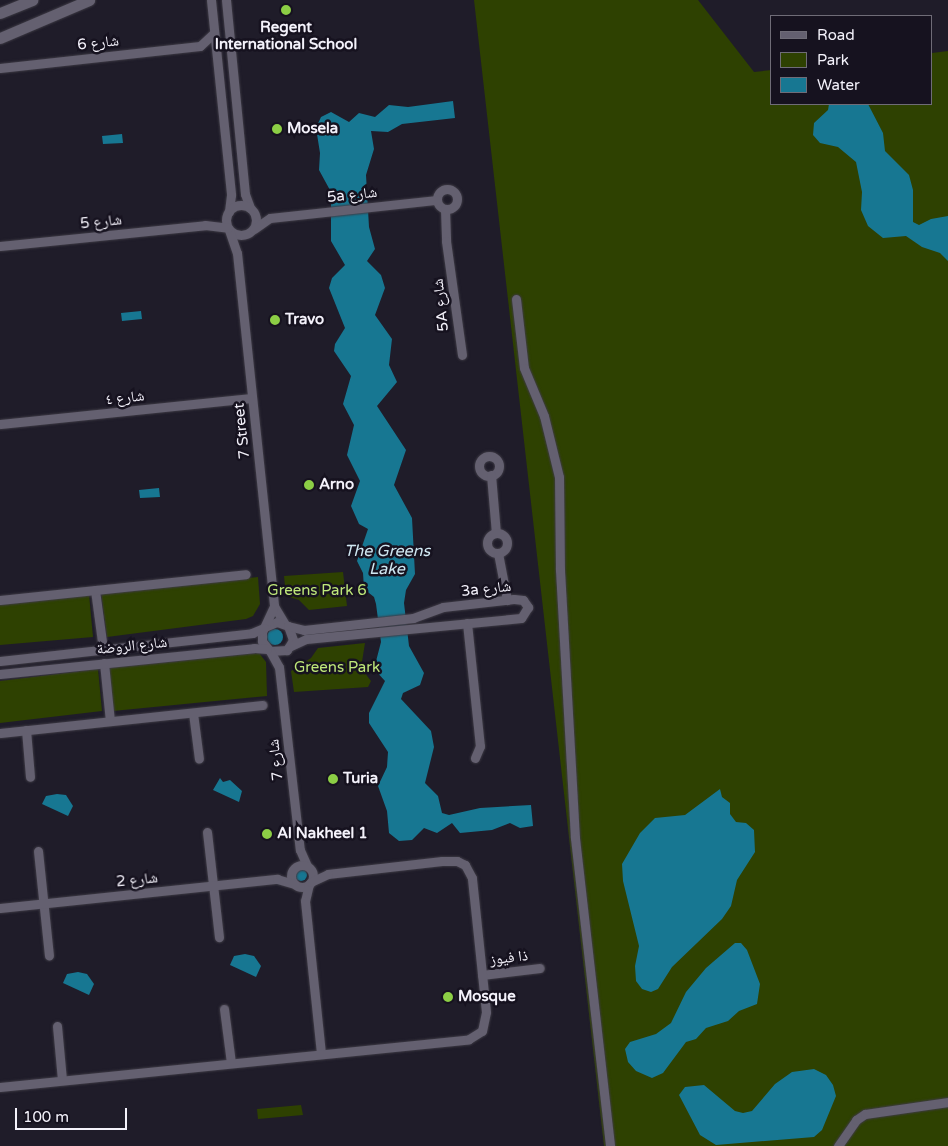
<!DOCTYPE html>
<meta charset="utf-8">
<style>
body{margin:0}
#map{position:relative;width:948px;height:1146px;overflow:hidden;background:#1f1c29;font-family:"Varela Round","Noto Naskh Arabic",sans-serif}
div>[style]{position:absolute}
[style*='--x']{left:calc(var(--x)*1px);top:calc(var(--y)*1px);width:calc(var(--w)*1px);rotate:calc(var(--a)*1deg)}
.green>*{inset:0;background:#2e4101}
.water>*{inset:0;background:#177792}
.round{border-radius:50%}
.roads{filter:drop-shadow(0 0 1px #3d3a44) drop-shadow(0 0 1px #3d3a44)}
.minor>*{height:9px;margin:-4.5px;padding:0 4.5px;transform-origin:4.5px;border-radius:4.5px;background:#646070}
.minor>.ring{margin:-4.5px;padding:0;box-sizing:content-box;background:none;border:9px solid #646070;border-radius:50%}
.secondary>*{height:11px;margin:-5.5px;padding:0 5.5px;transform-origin:5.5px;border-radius:5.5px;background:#646070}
.dots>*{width:14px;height:14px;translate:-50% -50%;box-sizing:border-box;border:2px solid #16121f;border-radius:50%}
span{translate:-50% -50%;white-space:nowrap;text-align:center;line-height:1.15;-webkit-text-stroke:5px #16121f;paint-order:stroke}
.poi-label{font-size:15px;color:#f4f2fb;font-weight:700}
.left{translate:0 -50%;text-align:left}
.street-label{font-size:15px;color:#f4f2fb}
.park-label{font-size:15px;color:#bfe87a}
.water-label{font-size:16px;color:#d0e8f2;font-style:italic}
.legend{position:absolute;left:770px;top:15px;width:162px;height:90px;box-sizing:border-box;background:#16121f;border:1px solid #6f6c77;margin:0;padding:6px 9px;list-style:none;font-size:15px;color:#f4f2fb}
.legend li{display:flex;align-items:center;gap:10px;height:25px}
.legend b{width:25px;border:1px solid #6f6c77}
.scale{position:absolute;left:15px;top:1108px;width:112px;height:22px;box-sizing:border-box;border:2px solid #f4f2fb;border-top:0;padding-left:6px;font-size:15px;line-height:18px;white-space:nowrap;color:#f4f2fb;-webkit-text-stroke:4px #16121f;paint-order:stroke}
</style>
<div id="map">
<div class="green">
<i style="clip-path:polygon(474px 0,698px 0,754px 72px,772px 70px,772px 104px,932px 104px,932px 53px,948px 51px,948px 1146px,604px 1146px)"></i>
<i style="clip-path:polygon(343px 572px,347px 606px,309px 610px,299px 600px,286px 596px,284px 576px)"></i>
<i style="clip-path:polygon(258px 577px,260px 604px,253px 616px,246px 619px,107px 637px,101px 593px)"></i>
<i style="clip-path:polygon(89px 594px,93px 637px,0 645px,0 603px)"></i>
<i style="clip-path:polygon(365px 643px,361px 668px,371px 681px,368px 687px,294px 692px,291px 671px,311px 658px,318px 648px)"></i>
<i style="clip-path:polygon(259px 653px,266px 662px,267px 696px,113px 711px,109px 668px)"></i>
<i style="clip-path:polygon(98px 669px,102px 711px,0 723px,0 681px)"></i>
<i style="clip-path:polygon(301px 1105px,303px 1115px,258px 1119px,257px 1109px)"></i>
</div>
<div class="water">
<i style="clip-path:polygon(453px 101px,455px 118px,402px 124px,388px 132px,371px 131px,374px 149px,366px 175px,369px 227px,375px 249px,367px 261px,381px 275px,385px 288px,375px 315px,392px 339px,389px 365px,397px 382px,377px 406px,406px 450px,394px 485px,412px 518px,415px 574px,406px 590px,404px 603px,409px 646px,424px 673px,420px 685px,403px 693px,401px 699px,431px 731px,434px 747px,425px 783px,438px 796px,442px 813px,449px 815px,480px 808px,531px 805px,533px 826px,520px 828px,510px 823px,492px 830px,460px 833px,452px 823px,437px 833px,424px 828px,412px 840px,399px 841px,389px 833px,387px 811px,378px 786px,387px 767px,388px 752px,369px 723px,369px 713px,385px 681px,374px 669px,381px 642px,376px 604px,374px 597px,364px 589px,363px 573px,357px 561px,368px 529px,359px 524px,351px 506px,360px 481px,347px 455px,354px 425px,343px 404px,351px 376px,334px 351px,335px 344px,345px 328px,329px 288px,332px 278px,345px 265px,331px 241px,331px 192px,319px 170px,320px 153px,316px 128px,321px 117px,331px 112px,349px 122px,359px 113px,375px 117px,389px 105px,408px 107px)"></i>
<i style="clip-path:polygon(829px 104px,868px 104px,883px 133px,885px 151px,909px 175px,913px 190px,913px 222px,919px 225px,931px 219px,948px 216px,948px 261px,940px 253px,922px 247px,906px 236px,883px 238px,868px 226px,861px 210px,862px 192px,856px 162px,838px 147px,820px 143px,813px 135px,814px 123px,828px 110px)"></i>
<i style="clip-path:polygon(122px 134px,123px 143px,103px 144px,102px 136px)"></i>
<i style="clip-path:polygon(141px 311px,142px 319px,122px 321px,121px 313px)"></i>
<i style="clip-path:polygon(159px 488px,160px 497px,140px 498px,139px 490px)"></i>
<i class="round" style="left:267px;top:629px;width:16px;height:16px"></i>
<i style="clip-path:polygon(220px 778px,223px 782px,230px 780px,242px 791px,239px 802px,213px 790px)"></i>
<i style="clip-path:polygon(720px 789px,722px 797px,730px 803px,730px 814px,736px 822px,746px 823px,754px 830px,755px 852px,737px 880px,731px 906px,722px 919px,672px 967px,658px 989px,651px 992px,642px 989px,636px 981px,635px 966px,639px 946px,623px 881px,622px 864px,640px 833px,655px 818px,685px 815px)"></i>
<i style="clip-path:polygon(57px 794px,66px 795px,73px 806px,68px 816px,42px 804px,46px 796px)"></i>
<i class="round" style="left:295px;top:869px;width:12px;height:12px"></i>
<i style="clip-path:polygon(735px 943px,741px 943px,747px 950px,760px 984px,757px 1004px,739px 1011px,728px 1021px,706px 1028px,696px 1039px,686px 1042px,663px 1073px,652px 1078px,636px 1071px,628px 1062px,625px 1049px,630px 1042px,656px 1034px,671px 1023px,686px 992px,706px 968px)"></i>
<i style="clip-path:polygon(245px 954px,254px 956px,261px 966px,256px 977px,230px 965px,234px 956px)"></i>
<i style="clip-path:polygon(78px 972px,87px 974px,94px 984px,89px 995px,63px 983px,67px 974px)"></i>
<i style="clip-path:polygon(814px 1069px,826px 1075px,833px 1085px,836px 1096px,822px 1130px,814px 1137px,716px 1145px,700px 1135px,679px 1095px,685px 1087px,704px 1085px,735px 1111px,743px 1113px,752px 1111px,775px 1084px,792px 1072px)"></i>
</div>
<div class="roads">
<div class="minor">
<i style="--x:211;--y:0;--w:196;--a:84.1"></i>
<i style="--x:231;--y:195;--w:17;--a:97"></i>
<i style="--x:226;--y:0;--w:195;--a:84.4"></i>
<i style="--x:245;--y:194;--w:15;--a:70"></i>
<i style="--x:0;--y:68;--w:201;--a:-6.3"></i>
<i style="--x:200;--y:46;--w:19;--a:-43"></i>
<i class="ring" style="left:437px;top:189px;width:11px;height:11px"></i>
<i class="ring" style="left:226px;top:205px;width:21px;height:21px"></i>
<i style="--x:445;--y:209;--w:32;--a:88"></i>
<i style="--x:446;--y:241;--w:115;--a:82"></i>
<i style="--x:254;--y:229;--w:19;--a:-35"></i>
<i style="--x:270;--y:218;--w:168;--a:-6.2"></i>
<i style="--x:229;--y:230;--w:24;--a:71"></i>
<i style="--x:237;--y:253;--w:355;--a:84"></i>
<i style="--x:274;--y:606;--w:21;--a:59"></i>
<i style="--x:0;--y:246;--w:206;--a:-5.8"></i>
<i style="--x:205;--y:225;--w:23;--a:7"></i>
<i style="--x:516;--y:299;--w:69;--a:83.4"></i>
<i style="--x:524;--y:368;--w:52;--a:67.4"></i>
<i style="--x:544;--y:416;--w:63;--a:76.2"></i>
<i style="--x:559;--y:477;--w:93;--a:89.4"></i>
<i style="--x:560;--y:570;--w:268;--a:86.8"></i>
<i style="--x:575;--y:838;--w:310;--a:83.5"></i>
<i style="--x:0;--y:424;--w:253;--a:-5.9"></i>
<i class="ring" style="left:479px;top:456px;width:11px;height:11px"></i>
<i style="--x:491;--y:475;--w:58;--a:85.1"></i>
<i class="ring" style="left:487px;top:533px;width:11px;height:11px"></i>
<i style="--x:498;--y:553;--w:48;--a:79.2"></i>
<i style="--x:95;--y:590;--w:60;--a:82.3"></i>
<i style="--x:0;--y:600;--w:247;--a:-6"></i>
<i style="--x:467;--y:623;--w:124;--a:84"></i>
<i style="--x:480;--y:746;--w:13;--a:113"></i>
<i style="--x:267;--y:626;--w:11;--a:-22"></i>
<i style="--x:277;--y:622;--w:12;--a:20"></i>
<i style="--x:288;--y:626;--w:15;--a:70"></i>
<i style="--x:293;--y:640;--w:12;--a:121"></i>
<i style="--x:287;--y:650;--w:17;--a:177"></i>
<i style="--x:270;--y:651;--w:13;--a:-129"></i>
<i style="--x:262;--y:641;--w:9;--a:-90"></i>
<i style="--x:262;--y:632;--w:29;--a:-65"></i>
<i style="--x:288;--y:626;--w:16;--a:14"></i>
<i style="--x:304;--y:630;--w:110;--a:-6.3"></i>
<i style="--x:413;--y:618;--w:32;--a:-20"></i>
<i style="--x:443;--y:607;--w:71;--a:-6.4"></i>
<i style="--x:514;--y:599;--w:9;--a:6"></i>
<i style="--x:523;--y:600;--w:9;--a:54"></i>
<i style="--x:528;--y:607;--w:13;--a:122"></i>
<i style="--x:521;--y:618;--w:216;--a:174.4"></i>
<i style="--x:306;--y:639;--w:19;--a:155"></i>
<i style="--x:270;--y:651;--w:18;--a:61"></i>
<i style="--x:279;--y:667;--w:184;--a:83.5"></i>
<i style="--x:300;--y:850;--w:17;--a:66"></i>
<i style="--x:0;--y:661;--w:254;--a:-6.3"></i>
<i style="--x:252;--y:633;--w:13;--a:-23"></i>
<i style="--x:104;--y:663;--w:58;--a:84.1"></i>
<i style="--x:0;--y:674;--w:255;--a:-5.8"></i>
<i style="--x:254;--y:648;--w:13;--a:4"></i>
<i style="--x:193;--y:713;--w:46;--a:82.6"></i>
<i style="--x:26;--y:730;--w:47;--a:85.1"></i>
<i style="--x:0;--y:733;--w:264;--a:-6.1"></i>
<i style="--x:207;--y:832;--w:106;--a:83.5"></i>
<i style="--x:38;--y:851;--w:105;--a:84"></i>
<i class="ring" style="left:291px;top:865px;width:13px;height:13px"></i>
<i style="--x:309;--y:884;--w:17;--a:103"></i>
<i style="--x:305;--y:901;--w:153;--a:84"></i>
<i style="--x:0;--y:908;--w:279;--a:-6"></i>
<i style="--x:277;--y:879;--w:18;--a:16"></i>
<i style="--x:482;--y:975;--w:58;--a:-6.9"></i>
<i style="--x:224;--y:1009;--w:54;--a:82.6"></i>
<i style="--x:57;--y:1026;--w:54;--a:84.7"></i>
<i style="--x:0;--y:1087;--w:471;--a:-5.8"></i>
<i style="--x:469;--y:1039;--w:15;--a:-32"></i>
<i style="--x:482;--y:1031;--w:19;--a:-78"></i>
<i style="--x:486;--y:1012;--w:135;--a:-96"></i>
<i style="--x:472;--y:878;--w:15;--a:-118"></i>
<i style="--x:465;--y:865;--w:9;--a:-153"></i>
<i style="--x:457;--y:861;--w:15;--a:180"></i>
<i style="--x:442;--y:861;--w:115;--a:173.5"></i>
<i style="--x:328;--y:874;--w:19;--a:155"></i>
<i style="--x:838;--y:1146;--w:32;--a:-55"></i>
<i style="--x:856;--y:1120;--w:11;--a:-34"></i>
<i style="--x:865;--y:1114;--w:84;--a:-8.2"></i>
</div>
<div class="secondary">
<i style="--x:0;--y:13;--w:35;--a:-22"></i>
<i style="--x:0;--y:38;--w:97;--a:-23.1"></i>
</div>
</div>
<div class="dots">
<i style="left:286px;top:10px;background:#8cce45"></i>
<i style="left:277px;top:129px;background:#8cce45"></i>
<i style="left:275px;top:320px;background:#8cce45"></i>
<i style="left:309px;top:485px;background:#8cce45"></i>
<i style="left:333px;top:779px;background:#8cce45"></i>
<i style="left:267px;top:834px;background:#8cce45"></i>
<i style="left:448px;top:997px;background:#8cce45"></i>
</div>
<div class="poi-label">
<span style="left:286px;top:36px">Regent<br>International School</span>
<span class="left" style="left:287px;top:129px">Mosela</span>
<span class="left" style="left:285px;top:320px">Travo</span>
<span class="left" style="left:319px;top:485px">Arno</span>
<span class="left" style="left:343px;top:779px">Turia</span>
<span class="left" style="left:277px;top:834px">Al Nakheel 1</span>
<span class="left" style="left:458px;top:997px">Mosque</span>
</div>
<div class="street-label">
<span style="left:98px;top:43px;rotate:-6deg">شارع 6</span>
<span style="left:352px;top:195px;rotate:-6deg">5a شارع</span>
<span style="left:101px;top:222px;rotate:-6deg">شارع 5</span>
<span style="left:441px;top:305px;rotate:-96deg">5A شارع</span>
<span style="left:125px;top:398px;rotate:-6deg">شارع ٤</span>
<span style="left:242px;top:431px;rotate:-96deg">7 Street</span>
<span style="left:486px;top:589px;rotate:-6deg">3a شارع</span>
<span style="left:132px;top:646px;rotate:-6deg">شارع الروضة</span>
<span style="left:276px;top:760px;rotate:-96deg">شارع 7</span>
<span style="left:137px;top:880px;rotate:-6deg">شارع 2</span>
<span style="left:509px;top:958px;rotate:-7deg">ذا فيوز</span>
</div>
<div class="park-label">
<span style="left:317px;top:591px">Greens Park 6</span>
<span style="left:337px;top:668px">Greens Park</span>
</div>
<div class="water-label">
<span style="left:387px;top:560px">The Greens<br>Lake</span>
</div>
<ul class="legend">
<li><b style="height:6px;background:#646070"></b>Road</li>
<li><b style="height:14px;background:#2e4101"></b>Park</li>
<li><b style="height:14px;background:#177792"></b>Water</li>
</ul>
<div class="scale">100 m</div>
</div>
